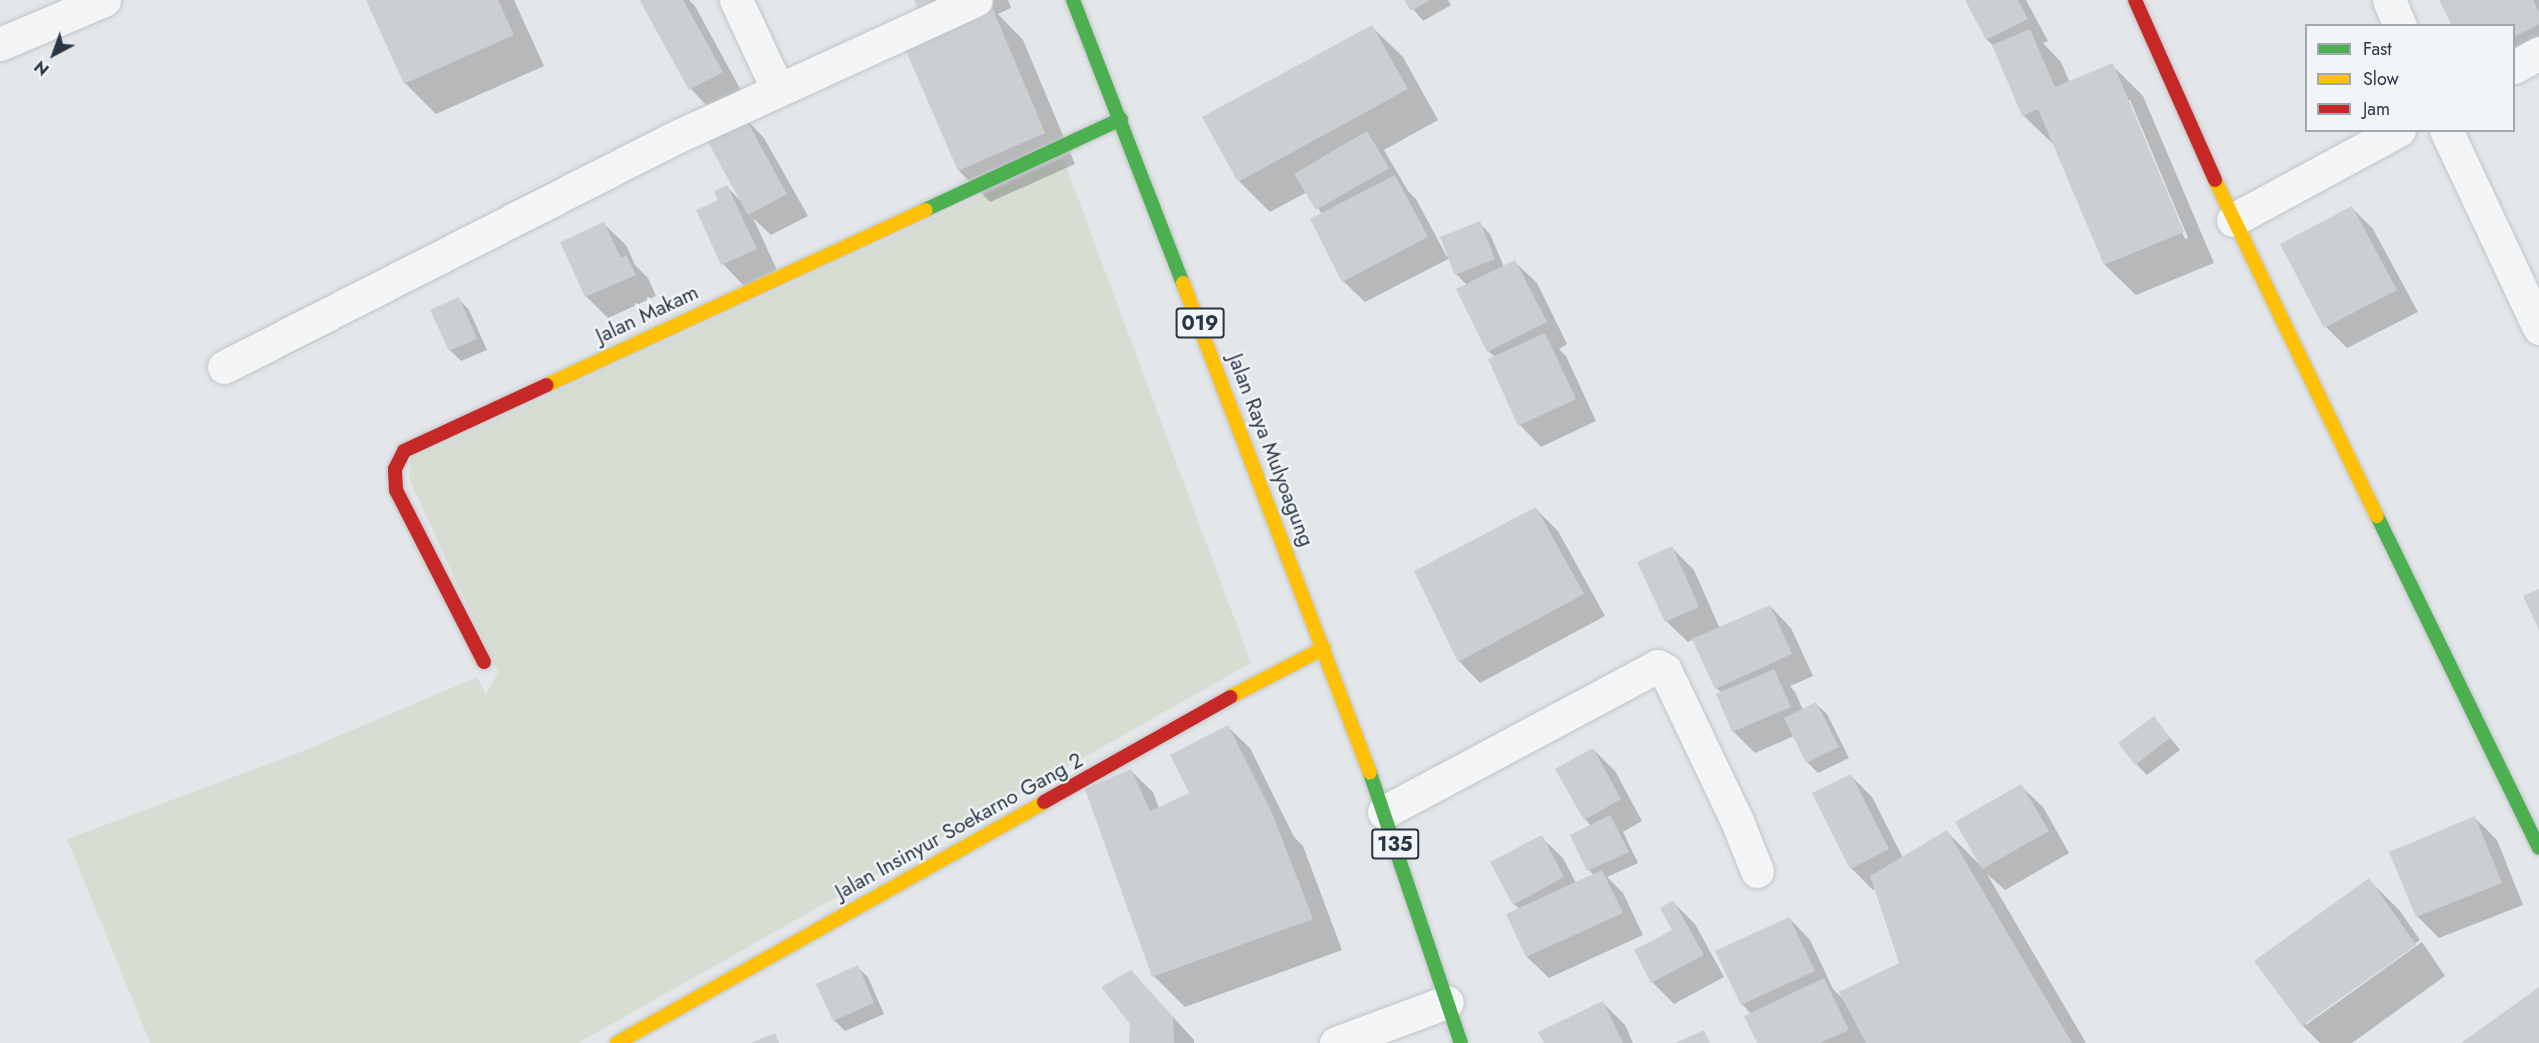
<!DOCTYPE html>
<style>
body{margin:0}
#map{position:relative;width:2539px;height:1043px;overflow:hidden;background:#e4e7e9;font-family:Jost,sans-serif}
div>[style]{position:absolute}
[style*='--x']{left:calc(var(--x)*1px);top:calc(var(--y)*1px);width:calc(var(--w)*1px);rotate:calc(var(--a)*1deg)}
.green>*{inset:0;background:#d6ded4}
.shadow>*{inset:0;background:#0003}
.building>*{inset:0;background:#cccfd2}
.roads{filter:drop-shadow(0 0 2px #c2c5c7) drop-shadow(0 0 2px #c2c5c7)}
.street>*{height:33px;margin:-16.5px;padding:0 16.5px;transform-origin:16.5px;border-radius:16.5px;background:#f3f5f6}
.fast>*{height:14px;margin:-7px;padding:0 7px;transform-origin:7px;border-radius:7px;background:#4caf50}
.slow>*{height:14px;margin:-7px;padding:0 7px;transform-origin:7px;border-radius:7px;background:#ffc107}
.jam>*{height:14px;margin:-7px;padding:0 7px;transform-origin:7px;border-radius:7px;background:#c62828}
span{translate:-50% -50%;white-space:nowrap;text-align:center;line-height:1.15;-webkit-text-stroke:4.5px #f2f5f8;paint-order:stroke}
.shield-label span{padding:2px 4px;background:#f2f5f8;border:2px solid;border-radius:4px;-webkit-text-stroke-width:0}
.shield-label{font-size:20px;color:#283745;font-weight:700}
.street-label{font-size:21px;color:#283745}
.legend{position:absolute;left:2305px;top:24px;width:210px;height:108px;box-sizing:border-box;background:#f2f5f8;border:2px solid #a1a9b0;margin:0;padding:8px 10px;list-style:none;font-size:18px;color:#283745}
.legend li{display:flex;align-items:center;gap:12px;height:30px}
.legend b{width:30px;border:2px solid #a1a9b0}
.north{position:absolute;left:24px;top:24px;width:60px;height:60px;-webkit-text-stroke:4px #f2f5f8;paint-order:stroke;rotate:221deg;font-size:16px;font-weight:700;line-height:24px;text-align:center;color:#283745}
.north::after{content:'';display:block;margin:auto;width:21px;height:27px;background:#283745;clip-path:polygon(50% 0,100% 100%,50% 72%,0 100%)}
</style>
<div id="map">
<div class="green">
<i style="clip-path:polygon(1063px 158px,1251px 663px,578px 1043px,150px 1043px,67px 839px,303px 751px,477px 677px,486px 695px,498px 672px,409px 479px,411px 459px)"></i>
</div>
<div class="shadow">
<i style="clip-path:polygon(368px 0,514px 0,544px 66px,436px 114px,405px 83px)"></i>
<i style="clip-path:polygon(645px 0,689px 0,695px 6px,743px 94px,712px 111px,691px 89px,642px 2px)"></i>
<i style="clip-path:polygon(916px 0,1008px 0,1011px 8px,998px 14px,1023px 40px,1075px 164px,990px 202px,959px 171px,938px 31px)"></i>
<i style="clip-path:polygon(1406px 0,1448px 0,1451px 5px,1423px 21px)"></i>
<i style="clip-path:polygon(evenodd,1966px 0,2026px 0,2048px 41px,2043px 43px,2061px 62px,2070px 83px,2112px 65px,2143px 96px,2214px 263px,2136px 295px,2105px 265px,2055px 146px,2023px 115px,1995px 47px,1987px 40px,1966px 0,2127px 100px,2130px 100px,2188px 238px,2185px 239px,2127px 100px)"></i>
<i style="clip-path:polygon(2441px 0,2539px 0,2539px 56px,2514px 68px,2514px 26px)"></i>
<i style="clip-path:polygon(1372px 27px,1403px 57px,1438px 120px,1384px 150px,1408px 191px,1416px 199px,1447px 257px,1479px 223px,1490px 234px,1504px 267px,1515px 262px,1537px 283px,1567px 344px,1559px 349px,1566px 356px,1596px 421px,1541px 447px,1520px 425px,1495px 357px,1488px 351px,1467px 285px,1456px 274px,1450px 258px,1365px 302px,1343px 281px,1322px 214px,1307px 192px,1270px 212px,1239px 181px)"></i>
<i style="clip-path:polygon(743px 116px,764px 138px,808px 216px,771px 235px,753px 218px,777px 270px,744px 286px,723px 264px,720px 200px,727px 187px,741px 201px)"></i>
<i style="clip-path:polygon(2352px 208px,2373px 229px,2418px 312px,2347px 348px,2326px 327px)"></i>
<i style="clip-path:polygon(604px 224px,626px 245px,635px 265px,648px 278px,656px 296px,608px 318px,586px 296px)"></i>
<i style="clip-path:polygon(459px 299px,469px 310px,487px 350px,461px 361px,450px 350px)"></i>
<i style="clip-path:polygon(1536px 509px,1558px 531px,1605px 616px,1480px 683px,1459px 661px)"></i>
<i style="clip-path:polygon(1672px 548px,1694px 570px,1720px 629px,1770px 606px,1791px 628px,1813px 676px,1790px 686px,1795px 692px,1803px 710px,1816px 704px,1827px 714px,1849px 758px,1818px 773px,1807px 762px,1794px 736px,1755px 753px,1734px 732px,1718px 695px,1722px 693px,1716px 688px,1694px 639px,1688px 642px,1666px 621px)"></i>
<i style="clip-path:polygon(2154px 718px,2180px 750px,2147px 775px,2136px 764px)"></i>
<i style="clip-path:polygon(1228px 727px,1250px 748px,1294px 837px,1303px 846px,1342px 950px,1185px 1007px,1154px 976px,1086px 790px,1131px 771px,1153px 792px,1159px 808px,1191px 793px)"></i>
<i style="clip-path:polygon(1593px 749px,1615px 771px,1642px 821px,1623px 832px,1638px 863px,1607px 877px,1623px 893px,1643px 935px,1549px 978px,1527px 957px,1508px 915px,1520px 910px,1514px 904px,1541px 837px,1563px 858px,1576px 883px,1594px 875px,1589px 870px,1591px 826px,1585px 819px)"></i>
<i style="clip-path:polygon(1850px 775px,1872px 797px,1903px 858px,1947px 832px,1981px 866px,2021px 786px,2043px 807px,2069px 853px,2005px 890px,1987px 874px,2086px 1043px,1758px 1043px,1751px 1014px,1742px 1004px,1717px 952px,1789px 918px,1810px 940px,1833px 989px,1844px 1000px,1901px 964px,1875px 888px,1873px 890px,1851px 868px)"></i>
<i style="clip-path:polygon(2475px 818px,2497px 840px,2523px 905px,2439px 938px,2417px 916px)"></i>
<i style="clip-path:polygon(2369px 880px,2400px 911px,2420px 940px,2306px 1022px,2306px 1025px,2422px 942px,2445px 976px,2352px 1043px,2320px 1043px,2303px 1026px)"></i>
<i style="clip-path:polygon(1673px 902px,1695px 924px,1724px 977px,1674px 1004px,1652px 982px,1674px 931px)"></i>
<i style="clip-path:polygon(857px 967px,868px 977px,884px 1014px,845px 1031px,834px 1020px)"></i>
<i style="clip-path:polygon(1152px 994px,1194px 1040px,1194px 1043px,1131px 1043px)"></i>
<i style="clip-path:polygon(1603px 1003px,1625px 1025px,1633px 1043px,1545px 1043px)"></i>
</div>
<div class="building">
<i style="clip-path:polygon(366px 0,498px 0,514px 35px,404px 84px)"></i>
<i style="clip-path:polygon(642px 0,683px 0,723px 72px,689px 90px,640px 1px)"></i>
<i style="clip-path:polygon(914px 0,961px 0,922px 18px)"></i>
<i style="clip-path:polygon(1404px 0,1430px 0,1411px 11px)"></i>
<i style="clip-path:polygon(1965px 0,2018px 0,2028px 19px,1986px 40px)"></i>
<i style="clip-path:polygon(2439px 0,2533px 0,2539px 12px,2539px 24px,2514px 37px,2514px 26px,2452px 26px)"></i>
<i style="clip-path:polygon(992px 7px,1045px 133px,958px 171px,903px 44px)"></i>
<i style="clip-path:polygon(1372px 25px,1408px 89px,1238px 182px,1202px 117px)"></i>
<i style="clip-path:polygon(2030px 29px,2055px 87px,2113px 63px,2184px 232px,2104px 265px,2038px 109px,2022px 116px,1992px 45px)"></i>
<i style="clip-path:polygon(743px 114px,787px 194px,748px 215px,704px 135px)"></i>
<i style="clip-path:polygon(1367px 131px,1389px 168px,1316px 210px,1294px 174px)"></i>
<i style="clip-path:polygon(1395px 175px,1428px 237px,1342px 282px,1310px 219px)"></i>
<i style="clip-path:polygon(727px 185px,757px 249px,721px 265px,696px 210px,718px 200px,714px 191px)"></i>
<i style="clip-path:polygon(2352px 206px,2397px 290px,2324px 328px,2280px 244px)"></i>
<i style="clip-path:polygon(1480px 221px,1495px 259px,1455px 275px,1440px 237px)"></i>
<i style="clip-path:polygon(604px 222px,621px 258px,626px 255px,636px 275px,585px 297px,560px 242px)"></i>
<i style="clip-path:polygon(1515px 260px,1547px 322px,1487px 352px,1456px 289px)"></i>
<i style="clip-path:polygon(459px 297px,477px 339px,449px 351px,430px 310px)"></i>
<i style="clip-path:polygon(1545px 333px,1576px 399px,1518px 426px,1488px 359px)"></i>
<i style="clip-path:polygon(1536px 507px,1584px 594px,1458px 662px,1414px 571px)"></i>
<i style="clip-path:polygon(1672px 546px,1699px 607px,1665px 622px,1637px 562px)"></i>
<i style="clip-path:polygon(2539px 589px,2539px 630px,2523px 596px)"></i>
<i style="clip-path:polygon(1770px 605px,1792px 654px,1715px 689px,1692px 639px)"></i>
<i style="clip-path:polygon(1774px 669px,1791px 707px,1732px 732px,1716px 694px)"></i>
<i style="clip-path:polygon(1816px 702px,1839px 747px,1806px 763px,1784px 718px)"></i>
<i style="clip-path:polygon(2154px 716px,2170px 738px,2135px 765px,2118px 743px)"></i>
<i style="clip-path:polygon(1228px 725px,1272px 813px,1313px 919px,1152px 977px,1085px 789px,1131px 769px,1150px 811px,1189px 793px,1170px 755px)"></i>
<i style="clip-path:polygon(1593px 748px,1621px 799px,1584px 820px,1555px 769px)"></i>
<i style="clip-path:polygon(1851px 774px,1889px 849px,1850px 869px,1812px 793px)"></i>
<i style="clip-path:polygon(2021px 784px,2049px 831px,1982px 869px,1955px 822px)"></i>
<i style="clip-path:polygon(1610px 815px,1629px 852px,1587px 871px,1570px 835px)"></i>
<i style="clip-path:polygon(2475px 816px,2502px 883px,2416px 917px,2389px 852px)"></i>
<i style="clip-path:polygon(1947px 830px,2072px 1043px,1866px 1043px,1839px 992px,1899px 963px,1870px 876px)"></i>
<i style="clip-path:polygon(1542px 835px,1564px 877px,1513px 905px,1490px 862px)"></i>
<i style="clip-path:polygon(1602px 870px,1623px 913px,1526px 957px,1506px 914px)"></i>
<i style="clip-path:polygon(2369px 878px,2416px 945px,2302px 1026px,2254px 961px)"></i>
<i style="clip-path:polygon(1673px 900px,1704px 955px,1651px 983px,1634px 950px,1672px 930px,1660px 908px)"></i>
<i style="clip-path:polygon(1789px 917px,1815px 971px,1741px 1005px,1715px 951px)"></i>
<i style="clip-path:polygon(858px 965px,874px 1003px,833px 1021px,816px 984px)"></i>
<i style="clip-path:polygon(1131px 970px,1173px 1017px,1174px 1043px,1129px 1043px,1130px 1024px,1101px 987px)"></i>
<i style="clip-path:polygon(1824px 978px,1849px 1030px,1820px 1043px,1757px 1043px,1744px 1016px)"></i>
<i style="clip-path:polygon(2539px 987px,2539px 1043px,2461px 1043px)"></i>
<i style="clip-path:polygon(1603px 1001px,1623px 1043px,1544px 1043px,1538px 1032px)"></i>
<i style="clip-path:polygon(1704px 1030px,1710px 1043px,1676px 1043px)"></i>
<i style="clip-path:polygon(775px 1033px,779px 1043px,751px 1043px)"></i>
</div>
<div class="roads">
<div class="street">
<i style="--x:736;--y:0;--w:99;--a:65"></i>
<i style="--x:2389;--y:0;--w:28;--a:67"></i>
<i style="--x:0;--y:44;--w:113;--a:-22.9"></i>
<i style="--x:2514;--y:67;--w:29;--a:-29"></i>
<i style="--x:2446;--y:130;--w:219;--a:64.8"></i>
<i style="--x:2233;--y:220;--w:189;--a:-28.5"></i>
<i style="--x:224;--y:367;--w:503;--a:-26.97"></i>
<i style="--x:672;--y:139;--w:334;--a:-24.6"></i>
<i style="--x:1384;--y:812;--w:310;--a:-28.1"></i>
<i style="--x:1657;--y:666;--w:9;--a:27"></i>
<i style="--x:1665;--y:670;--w:167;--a:64.5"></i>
<i style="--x:1737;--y:821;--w:54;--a:68.2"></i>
<i style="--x:1336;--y:1043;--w:118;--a:-20.3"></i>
</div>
<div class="fast">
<i style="--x:1073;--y:0;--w:304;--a:68.8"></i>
<i style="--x:925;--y:210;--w:216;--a:-24.9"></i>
<i style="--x:2377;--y:516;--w:369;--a:64"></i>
<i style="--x:1370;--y:773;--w:285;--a:71.4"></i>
</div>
<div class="slow">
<i style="--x:2215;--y:180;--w:373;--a:64.3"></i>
<i style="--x:1183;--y:283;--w:524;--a:69.11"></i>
<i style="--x:547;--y:385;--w:417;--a:-24.8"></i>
<i style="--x:1230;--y:697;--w:106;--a:-27.5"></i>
<i style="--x:617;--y:1043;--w:490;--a:-29.4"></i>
</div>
<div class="jam">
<i style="--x:2135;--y:0;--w:197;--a:66"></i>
<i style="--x:484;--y:662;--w:193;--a:-117.1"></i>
<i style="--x:396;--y:490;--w:21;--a:-93"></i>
<i style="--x:395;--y:469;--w:20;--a:-63"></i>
<i style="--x:404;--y:451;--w:157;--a:-24.8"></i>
<i style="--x:1044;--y:802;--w:214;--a:-29.4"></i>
</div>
</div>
<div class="shield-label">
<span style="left:1200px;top:323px">019</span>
<span style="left:1395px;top:844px">135</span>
</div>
<div class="street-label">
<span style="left:647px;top:314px;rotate:-25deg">Jalan Makam</span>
<span style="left:1271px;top:450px;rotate:69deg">Jalan Raya Mulyoagung</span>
<span style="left:959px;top:826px;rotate:-29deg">Jalan Insinyur Soekarno Gang 2</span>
</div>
<ul class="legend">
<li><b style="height:8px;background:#4caf50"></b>Fast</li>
<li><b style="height:8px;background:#ffc107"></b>Slow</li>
<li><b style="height:8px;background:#c62828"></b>Jam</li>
</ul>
<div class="north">N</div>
</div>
